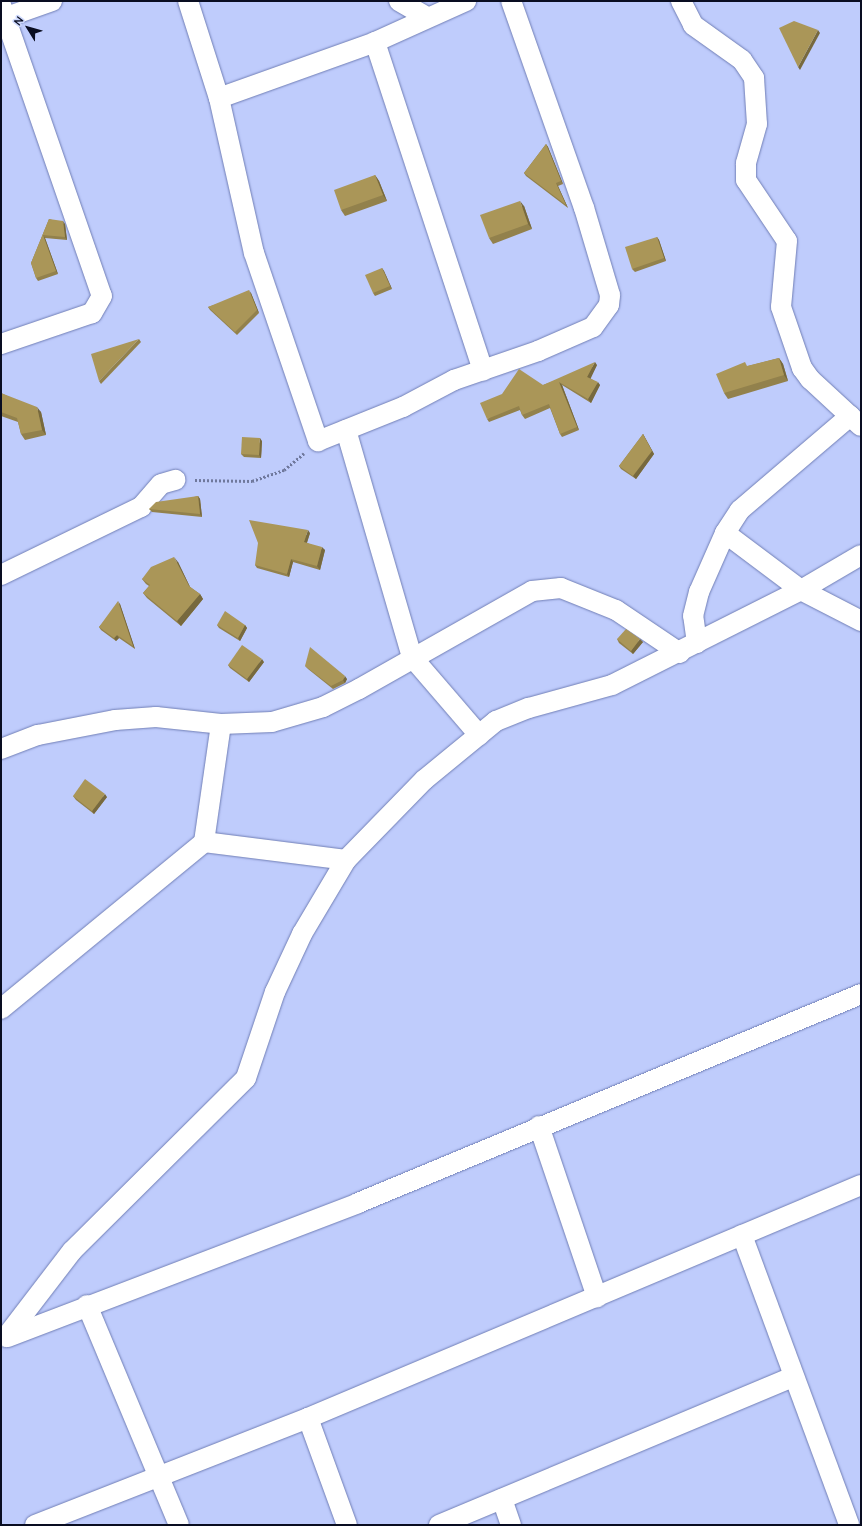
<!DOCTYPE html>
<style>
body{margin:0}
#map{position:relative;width:862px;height:1526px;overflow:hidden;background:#bfccfc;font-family:Quicksand,sans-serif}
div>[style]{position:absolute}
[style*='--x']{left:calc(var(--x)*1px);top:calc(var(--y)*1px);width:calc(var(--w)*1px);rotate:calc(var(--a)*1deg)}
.path>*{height:2.5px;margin-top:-1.25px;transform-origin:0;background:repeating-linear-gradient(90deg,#6f789c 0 2px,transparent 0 4px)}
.roads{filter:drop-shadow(0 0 1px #707eb5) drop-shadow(0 0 1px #707eb5)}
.street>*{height:20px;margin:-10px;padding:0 10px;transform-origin:10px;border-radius:10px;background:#fff}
.wall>*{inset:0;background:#92814c}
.shaded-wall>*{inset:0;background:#77693e}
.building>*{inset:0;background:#aa9658}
span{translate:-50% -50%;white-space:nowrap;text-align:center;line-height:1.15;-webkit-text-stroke:3.5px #cfdafe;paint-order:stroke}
.frame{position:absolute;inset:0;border:2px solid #090d21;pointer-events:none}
.north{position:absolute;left:8px;top:8px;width:40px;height:40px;-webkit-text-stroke:3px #cfdafe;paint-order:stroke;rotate:307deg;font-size:11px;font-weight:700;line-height:16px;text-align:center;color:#090d21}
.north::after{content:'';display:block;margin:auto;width:14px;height:18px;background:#090d21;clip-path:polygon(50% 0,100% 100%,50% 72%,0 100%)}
</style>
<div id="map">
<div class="path">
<i style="--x:195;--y:480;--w:57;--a:1"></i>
<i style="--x:252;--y:481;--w:34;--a:-19"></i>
<i style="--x:284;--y:470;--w:26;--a:-40"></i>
</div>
<div class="roads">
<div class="street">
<i style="--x:188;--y:1;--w:102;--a:72.3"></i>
<i style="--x:219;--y:98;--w:166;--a:-19.7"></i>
<i style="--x:375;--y:42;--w:100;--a:-24.3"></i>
<i style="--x:399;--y:1;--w:32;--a:30"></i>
<i style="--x:681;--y:1;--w:27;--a:63"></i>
<i style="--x:693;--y:25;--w:60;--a:35.5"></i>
<i style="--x:742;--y:60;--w:22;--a:56"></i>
<i style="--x:754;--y:78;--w:46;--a:86.3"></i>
<i style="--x:757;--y:124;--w:41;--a:105.8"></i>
<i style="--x:746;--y:163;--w:17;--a:90"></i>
<i style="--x:746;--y:180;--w:73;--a:56.1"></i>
<i style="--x:787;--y:241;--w:66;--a:95.2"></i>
<i style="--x:781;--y:307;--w:65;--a:71"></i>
<i style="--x:802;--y:368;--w:14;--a:54"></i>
<i style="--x:810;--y:379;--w:69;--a:42.7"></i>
<i style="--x:1;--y:5;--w:308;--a:70.9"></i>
<i style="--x:102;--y:296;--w:20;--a:120"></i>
<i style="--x:92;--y:313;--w:96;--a:161.2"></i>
<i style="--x:1;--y:19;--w:54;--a:-19.4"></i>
<i style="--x:375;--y:42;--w:346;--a:71.8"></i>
<i style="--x:219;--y:98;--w:159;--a:77.3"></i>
<i style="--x:254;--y:253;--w:199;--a:71.2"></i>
<i style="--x:318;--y:441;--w:92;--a:-21.8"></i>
<i style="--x:403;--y:407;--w:58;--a:-27.9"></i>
<i style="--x:454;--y:380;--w:89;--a:-19"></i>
<i style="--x:538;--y:351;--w:60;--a:-23.6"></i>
<i style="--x:593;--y:327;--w:27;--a:-54"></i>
<i style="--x:609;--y:305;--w:10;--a:-84"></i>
<i style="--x:610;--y:295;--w:91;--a:-106.6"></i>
<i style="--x:584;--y:208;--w:219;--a:-109.4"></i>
<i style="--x:346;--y:430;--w:236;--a:73.8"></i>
<i style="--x:412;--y:657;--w:103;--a:49.3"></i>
<i style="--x:725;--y:533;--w:95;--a:36.9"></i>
<i style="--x:801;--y:590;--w:68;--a:27.3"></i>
<i style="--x:1;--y:575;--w:156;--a:-25.9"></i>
<i style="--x:141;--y:507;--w:30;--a:-49"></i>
<i style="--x:161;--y:484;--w:15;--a:-16"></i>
<i style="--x:697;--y:643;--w:27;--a:-98"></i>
<i style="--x:693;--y:616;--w:25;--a:-76"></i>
<i style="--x:699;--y:592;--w:64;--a:-66.2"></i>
<i style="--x:725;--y:533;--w:27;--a:-57"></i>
<i style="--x:740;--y:510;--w:145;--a:-40.5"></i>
<i style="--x:1;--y:749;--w:40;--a:-21"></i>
<i style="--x:38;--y:735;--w:78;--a:-11"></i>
<i style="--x:115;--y:720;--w:41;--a:-4.2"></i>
<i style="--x:156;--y:717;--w:65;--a:6.1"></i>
<i style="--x:221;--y:724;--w:51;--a:-2.2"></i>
<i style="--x:272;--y:722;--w:53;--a:-16.4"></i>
<i style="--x:323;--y:707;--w:40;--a:-26.6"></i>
<i style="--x:359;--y:689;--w:199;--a:-29.5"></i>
<i style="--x:532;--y:591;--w:29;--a:-6"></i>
<i style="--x:561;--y:588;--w:59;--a:21.8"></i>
<i style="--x:616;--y:610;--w:77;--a:33.9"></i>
<i style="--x:204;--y:842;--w:119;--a:-81.8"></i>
<i style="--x:1;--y:1009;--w:263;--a:-39.4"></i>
<i style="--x:204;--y:842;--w:143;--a:7.2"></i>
<i style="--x:539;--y:1126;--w:181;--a:71.3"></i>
<i style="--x:742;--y:1235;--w:309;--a:69.7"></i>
<i style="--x:87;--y:1305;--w:238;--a:67.3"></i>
<i style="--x:6;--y:1337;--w:108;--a:-52.5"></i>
<i style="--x:72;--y:1251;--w:245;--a:-44.8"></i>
<i style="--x:246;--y:1078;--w:91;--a:-71.4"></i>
<i style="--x:275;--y:992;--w:64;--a:-65"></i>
<i style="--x:302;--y:934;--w:86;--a:-59.3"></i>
<i style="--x:346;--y:860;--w:112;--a:-45.7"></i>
<i style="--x:424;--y:780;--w:93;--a:-39.3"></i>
<i style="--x:496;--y:721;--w:35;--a:-22"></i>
<i style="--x:529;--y:708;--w:86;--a:-15.5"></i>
<i style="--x:612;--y:685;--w:212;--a:-26.7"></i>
<i style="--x:801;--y:590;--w:69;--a:-30.3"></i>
<i style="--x:8;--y:1337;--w:375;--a:-20.9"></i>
<i style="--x:358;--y:1203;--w:545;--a:-22.56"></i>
<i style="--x:308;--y:1418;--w:114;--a:70"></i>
<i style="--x:502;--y:1499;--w:28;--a:71"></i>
<i style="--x:35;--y:1525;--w:293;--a:-21.4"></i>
<i style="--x:308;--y:1418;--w:600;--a:-22.85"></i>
<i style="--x:439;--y:1525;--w:384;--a:-22.7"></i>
</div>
</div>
<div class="wall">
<i style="clip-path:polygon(546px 144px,548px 147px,563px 184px,558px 186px,568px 208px,526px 176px,524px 173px)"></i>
<i style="clip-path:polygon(375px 175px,379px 181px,387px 201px,345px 216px,341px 210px)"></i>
<i style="clip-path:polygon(524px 206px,532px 229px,493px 244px,489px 238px)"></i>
<i style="clip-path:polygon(49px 219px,65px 224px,67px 240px,45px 238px,58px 274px,38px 281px,36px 278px,31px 263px)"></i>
<i style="clip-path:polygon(657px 237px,659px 240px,666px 261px,635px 272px,632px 269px)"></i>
<i style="clip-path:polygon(382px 268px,384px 271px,392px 289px,375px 296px,373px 293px)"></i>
<i style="clip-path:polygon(251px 293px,259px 313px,237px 335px,210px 310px,208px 307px)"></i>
<i style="clip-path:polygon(139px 339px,141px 342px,101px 384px,99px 381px)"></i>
<i style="clip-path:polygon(779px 358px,783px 364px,788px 381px,728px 399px,724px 393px,748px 366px)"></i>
<i style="clip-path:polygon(597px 365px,590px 378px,600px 385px,591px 403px,562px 385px,579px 430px,562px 437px,560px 434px,550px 408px,525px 419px,522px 415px,520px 410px,489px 422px,487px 419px,543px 385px)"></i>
<i style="clip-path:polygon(1px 393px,41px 412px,46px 435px,25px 440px,21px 434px,18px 422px,1px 416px)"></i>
<i style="clip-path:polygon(643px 434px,654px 454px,636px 479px,621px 469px,619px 466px)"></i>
<i style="clip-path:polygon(262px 441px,261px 458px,244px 457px,241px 454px)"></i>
<i style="clip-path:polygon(198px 496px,200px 499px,202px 517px,152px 512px,149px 509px)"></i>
<i style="clip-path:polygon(310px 533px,307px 543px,325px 550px,320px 570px,293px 562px,289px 577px,257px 568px,255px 565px)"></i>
<i style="clip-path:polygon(178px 562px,190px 587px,200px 594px,203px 599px,181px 626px,147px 598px,143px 593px,149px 586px,146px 584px,142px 579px)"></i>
<i style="clip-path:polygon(120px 604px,135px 649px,119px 638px,116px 641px,101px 630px,99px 627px)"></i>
<i style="clip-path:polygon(217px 625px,245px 625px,247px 628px,240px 641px,219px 628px)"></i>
<i style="clip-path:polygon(617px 639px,643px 642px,633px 654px,619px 643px)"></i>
<i style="clip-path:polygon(264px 662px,249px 682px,230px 668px,228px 665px)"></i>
<i style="clip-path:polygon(305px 666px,347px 679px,345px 683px,333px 689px,308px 669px)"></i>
<i style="clip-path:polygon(73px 796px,107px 797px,94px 814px,76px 800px)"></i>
</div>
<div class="shaded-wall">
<i style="clip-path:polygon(818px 30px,820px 33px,800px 70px,798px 67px)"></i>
<i style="clip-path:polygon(546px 144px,548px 147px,563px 184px,561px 181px)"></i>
<i style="clip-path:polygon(375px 175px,379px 181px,387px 201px,383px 195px)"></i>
<i style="clip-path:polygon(556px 183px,558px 186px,568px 208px,566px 205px)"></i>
<i style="clip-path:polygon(520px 201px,524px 206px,532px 229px,528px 224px)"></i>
<i style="clip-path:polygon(63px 221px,65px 224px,67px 240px,65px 237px)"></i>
<i style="clip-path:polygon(43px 235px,45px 238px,58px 274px,56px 271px)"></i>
<i style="clip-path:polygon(657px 237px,659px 240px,666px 261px,664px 258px)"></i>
<i style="clip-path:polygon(382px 268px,384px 271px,392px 289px,390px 286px)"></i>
<i style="clip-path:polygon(249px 290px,251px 293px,259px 313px,257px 310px)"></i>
<i style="clip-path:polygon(779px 358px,783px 364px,788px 381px,784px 375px)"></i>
<i style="clip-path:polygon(595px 362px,597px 365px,590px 380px,587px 377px)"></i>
<i style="clip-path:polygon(559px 382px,562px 385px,579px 430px,577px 427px)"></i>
<i style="clip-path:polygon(598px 382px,600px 385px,591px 403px,588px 399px)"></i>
<i style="clip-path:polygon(37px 407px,41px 412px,46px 435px,42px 430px)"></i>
<i style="clip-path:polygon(643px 434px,654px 454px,636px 479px,633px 476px)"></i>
<i style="clip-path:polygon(260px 438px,262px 441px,261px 458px,259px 455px)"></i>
<i style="clip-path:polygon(198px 496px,200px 499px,202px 517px,200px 514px)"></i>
<i style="clip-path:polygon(308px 530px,310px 533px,306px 545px,304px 542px)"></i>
<i style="clip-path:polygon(322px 547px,325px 550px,320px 570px,317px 566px)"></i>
<i style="clip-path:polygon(174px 557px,178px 562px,192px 591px,189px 586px)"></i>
<i style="clip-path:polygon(291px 559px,293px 562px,289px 577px,287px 574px)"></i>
<i style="clip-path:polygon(200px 594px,203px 599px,181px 626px,177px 621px)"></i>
<i style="clip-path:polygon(118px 601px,120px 604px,135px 649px,133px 646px)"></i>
<i style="clip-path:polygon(245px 625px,247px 628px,240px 641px,238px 638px)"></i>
<i style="clip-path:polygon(117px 635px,119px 638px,116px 641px,114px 638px)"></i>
<i style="clip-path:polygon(640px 639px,643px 642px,633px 654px,631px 651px)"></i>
<i style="clip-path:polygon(262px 659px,264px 662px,249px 682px,247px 679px)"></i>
<i style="clip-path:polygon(345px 676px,347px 679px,345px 683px,343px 680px)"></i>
<i style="clip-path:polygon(105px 794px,107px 797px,94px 814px,92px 811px)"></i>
</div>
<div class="building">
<i style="clip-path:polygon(794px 21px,818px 30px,798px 67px,779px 28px)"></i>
<i style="clip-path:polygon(546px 144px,561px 181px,556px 183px,566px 205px,524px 173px)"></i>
<i style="clip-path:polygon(375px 175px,383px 195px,341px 210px,334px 190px)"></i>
<i style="clip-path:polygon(520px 201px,528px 224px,489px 238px,480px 215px)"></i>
<i style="clip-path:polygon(49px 219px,63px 221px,65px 237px,43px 235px,56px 271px,36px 278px,31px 263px)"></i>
<i style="clip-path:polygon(657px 237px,664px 258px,632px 269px,625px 247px)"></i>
<i style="clip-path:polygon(382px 268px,390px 286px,373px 293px,365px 275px)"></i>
<i style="clip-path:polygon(249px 290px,257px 310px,235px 332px,208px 307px)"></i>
<i style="clip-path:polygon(139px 339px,99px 381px,91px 354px)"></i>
<i style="clip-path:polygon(779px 358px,784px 375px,724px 393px,716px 374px,745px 362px,747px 366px)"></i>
<i style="clip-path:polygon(595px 362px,587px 377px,598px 382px,588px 399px,559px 382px,577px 427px,560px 434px,549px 404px,522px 415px,519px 406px,487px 419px,480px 403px,502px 394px,519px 369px,543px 385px)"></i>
<i style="clip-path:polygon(1px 393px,37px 407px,42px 430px,21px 434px,17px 418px,1px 412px)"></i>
<i style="clip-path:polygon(643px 434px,652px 451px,633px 476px,619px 466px)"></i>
<i style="clip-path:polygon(242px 437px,260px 438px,259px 455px,241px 454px)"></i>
<i style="clip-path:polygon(198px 496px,200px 514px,149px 509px,156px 502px)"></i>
<i style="clip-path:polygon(249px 520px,308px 530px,304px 542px,322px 547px,317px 566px,291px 559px,287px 574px,255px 565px,258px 543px)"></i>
<i style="clip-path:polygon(174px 557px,189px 586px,200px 594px,177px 621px,143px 593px,150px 585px,142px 579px,151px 567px)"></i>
<i style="clip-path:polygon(118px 601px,133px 646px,117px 635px,114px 638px,99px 627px)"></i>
<i style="clip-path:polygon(225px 611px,245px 625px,238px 638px,217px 625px)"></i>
<i style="clip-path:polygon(626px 629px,640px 639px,631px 651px,617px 639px)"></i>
<i style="clip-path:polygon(242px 645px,262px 659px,247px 679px,228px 665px)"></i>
<i style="clip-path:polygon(310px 647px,345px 676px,343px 680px,331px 686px,305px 666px)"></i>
<i style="clip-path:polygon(85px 779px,105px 794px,92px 811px,73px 796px)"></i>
</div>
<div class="frame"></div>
<div class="north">N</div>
</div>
